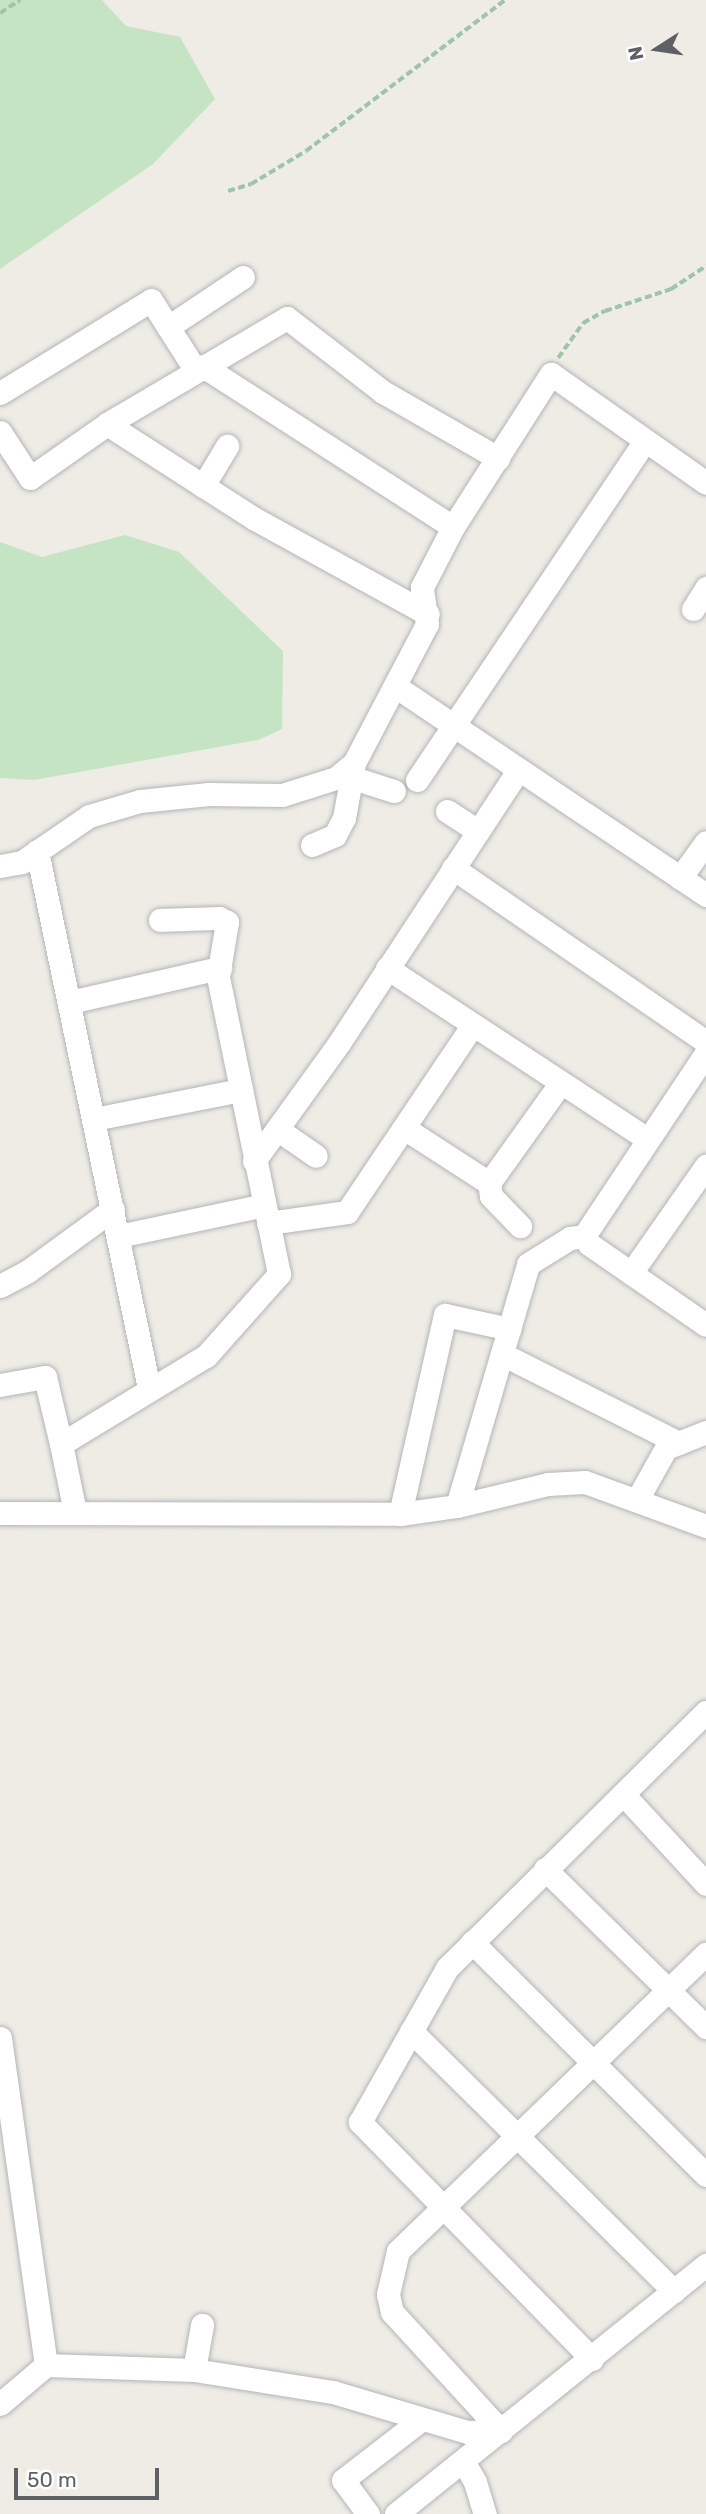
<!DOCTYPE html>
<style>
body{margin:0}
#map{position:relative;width:706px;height:2514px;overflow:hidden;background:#eeece5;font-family:Rubik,sans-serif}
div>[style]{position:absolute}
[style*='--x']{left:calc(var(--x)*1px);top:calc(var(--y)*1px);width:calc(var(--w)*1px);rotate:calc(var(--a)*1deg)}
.green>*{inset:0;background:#c4e4c3}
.path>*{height:3.5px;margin-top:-1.75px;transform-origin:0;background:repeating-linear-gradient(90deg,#9dc5a6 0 7px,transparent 0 10.5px)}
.roads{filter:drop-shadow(0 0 2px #b2b5b9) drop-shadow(0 0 2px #b2b5b9)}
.minor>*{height:23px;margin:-11.5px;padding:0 11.5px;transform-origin:11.5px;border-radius:11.5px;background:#fff}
span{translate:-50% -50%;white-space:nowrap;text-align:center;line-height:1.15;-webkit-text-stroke:5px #fff;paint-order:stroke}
.north{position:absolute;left:622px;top:14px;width:70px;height:70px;-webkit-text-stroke:5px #fff;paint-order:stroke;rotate:258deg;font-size:19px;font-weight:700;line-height:28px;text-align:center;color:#5d6165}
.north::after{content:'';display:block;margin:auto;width:24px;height:32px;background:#5d6165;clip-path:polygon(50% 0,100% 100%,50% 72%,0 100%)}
.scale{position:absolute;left:14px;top:2468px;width:145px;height:32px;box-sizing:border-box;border:4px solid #5d6165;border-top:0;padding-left:9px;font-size:21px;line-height:24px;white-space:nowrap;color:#5d6165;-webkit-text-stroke:5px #fff;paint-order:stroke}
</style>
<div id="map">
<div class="green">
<i style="clip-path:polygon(0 0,102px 0,126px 26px,180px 37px,215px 99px,153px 164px,0 269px)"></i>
<i style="clip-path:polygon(125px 535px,179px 552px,283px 651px,282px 729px,258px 740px,34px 780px,0 778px,0 542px,42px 557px)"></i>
</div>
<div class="path">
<i style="--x:0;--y:13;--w:24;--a:-33"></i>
<i style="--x:228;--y:191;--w:24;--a:-17"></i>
<i style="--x:251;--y:184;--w:64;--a:-31"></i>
<i style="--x:306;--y:151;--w:250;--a:-37.2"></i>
<i style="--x:558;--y:358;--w:43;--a:-54.5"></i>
<i style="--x:583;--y:323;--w:25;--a:-29"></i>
<i style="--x:605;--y:311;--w:70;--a:-18.4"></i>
<i style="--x:671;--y:289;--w:42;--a:-33.3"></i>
</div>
<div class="roads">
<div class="minor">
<i style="--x:168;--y:327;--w:90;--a:-33.7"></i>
<i style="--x:203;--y:366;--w:297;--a:32.8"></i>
<i style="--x:0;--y:393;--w:177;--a:-31.6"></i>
<i style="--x:151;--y:300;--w:84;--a:57.6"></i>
<i style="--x:107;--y:424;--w:176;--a:32.7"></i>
<i style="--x:255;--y:519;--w:197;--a:28.8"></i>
<i style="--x:0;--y:432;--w:55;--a:56.9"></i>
<i style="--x:30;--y:478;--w:94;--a:-35"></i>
<i style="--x:107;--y:424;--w:209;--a:-30.5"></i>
<i style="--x:287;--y:318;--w:121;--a:37.6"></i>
<i style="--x:383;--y:392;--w:133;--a:29.9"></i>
<i style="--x:203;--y:486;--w:47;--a:-59"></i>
<i style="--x:693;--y:609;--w:25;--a:-58"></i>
<i style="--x:395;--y:686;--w:375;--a:33.9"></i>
<i style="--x:350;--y:777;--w:46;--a:17.7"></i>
<i style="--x:417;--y:780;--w:407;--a:-56.1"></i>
<i style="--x:447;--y:811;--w:37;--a:33"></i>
<i style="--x:312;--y:845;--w:25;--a:-23"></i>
<i style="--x:335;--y:835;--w:19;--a:-62"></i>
<i style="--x:344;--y:818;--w:56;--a:-79.7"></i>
<i style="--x:37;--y:851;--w:549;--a:78.22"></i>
<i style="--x:0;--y:866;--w:22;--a:-10"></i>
<i style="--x:22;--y:862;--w:81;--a:-34.5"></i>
<i style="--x:89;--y:816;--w:53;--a:-16.4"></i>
<i style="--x:140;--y:801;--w:69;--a:-5.8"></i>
<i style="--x:209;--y:794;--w:73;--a:0.8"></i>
<i style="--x:282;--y:795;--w:57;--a:-17.5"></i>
<i style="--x:336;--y:778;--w:23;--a:-40"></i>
<i style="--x:354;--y:763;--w:157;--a:-62.3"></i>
<i style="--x:427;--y:624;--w:37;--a:-98"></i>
<i style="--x:422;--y:587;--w:68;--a:-62.7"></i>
<i style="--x:453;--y:527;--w:182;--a:-57.4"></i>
<i style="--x:551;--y:374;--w:189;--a:35.1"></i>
<i style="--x:453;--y:868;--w:307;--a:34.5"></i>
<i style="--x:680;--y:878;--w:44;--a:-54.2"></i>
<i style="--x:387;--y:968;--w:311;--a:33.3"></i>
<i style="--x:70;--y:1002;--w:154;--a:-12.8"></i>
<i style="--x:94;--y:1119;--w:150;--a:-11.2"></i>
<i style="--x:404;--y:1128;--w:101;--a:32.9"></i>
<i style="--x:489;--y:1183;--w:122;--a:-54.4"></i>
<i style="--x:277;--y:1129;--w:47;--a:34.7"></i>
<i style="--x:254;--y:1161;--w:145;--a:-54.2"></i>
<i style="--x:339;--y:1043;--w:326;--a:-56.7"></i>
<i style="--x:489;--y:1183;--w:13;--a:81"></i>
<i style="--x:491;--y:1196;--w:42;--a:46"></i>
<i style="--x:268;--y:1223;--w:80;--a:-7.9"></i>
<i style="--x:347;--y:1212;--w:224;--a:-56.1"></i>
<i style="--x:118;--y:1236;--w:149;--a:-12"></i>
<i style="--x:584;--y:1236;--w:9;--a:58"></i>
<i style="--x:589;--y:1244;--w:142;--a:34.7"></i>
<i style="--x:631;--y:1273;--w:131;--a:-55"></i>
<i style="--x:0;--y:1286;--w:32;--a:-28"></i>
<i style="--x:28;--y:1271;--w:105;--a:-36.1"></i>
<i style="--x:502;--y:1354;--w:198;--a:26.7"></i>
<i style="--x:0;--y:1385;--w:46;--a:-10.1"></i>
<i style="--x:45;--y:1377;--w:69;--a:76.6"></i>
<i style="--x:638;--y:1498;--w:57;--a:-60.8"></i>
<i style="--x:666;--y:1448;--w:43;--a:-21.8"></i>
<i style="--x:457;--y:1506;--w:252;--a:-73.6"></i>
<i style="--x:528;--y:1264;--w:49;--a:-31.8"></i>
<i style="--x:570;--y:1238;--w:14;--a:-8"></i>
<i style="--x:584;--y:1236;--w:220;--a:-56.3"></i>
<i style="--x:75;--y:1512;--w:69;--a:-101.6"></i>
<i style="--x:61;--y:1444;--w:170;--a:-31.3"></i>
<i style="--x:206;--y:1356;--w:110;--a:-48.3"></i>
<i style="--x:279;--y:1274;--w:304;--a:-101.6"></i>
<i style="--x:218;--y:976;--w:55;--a:-80.5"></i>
<i style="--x:227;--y:922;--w:9;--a:-153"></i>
<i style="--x:219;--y:918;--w:59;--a:178.1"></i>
<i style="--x:0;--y:1513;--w:400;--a:0.1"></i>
<i style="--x:400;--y:1514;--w:58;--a:-8"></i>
<i style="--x:457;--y:1506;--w:94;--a:-13.6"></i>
<i style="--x:548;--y:1484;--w:37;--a:-3"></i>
<i style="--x:585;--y:1482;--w:129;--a:20"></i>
<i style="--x:400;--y:1514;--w:204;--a:-77.3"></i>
<i style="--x:445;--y:1315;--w:66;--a:12.2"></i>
<i style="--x:623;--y:1794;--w:122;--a:47.3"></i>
<i style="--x:545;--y:1869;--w:226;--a:44.5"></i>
<i style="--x:472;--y:1942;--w:330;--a:44.9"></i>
<i style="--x:411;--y:2031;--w:370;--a:44.7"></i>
<i style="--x:0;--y:2038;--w:330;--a:82"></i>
<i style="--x:592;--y:2359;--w:332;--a:-134.4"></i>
<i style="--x:360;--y:2122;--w:177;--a:-60.5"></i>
<i style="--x:447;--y:1968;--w:364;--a:-44.7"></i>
<i style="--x:194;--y:2370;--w:46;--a:-79.9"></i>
<i style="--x:0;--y:2404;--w:60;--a:-40.3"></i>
<i style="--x:46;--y:2365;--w:148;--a:1.9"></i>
<i style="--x:194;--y:2370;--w:141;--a:9"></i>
<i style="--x:333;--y:2392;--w:140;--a:16.6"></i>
<i style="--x:467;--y:2432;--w:34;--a:-2"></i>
<i style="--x:501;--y:2431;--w:161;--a:-132.5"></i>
<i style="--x:392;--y:2312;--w:18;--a:-103"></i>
<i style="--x:388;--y:2294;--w:44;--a:-76.9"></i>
<i style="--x:398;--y:2251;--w:428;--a:-44"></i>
<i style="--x:463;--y:2461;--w:24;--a:60"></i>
<i style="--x:475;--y:2482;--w:34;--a:73"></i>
<i style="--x:368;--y:2514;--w:42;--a:-126.3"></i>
<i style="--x:343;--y:2480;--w:100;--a:-37.7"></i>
<i style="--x:396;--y:2514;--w:398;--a:-38.8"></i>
</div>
</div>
<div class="north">N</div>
<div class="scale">50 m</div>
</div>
